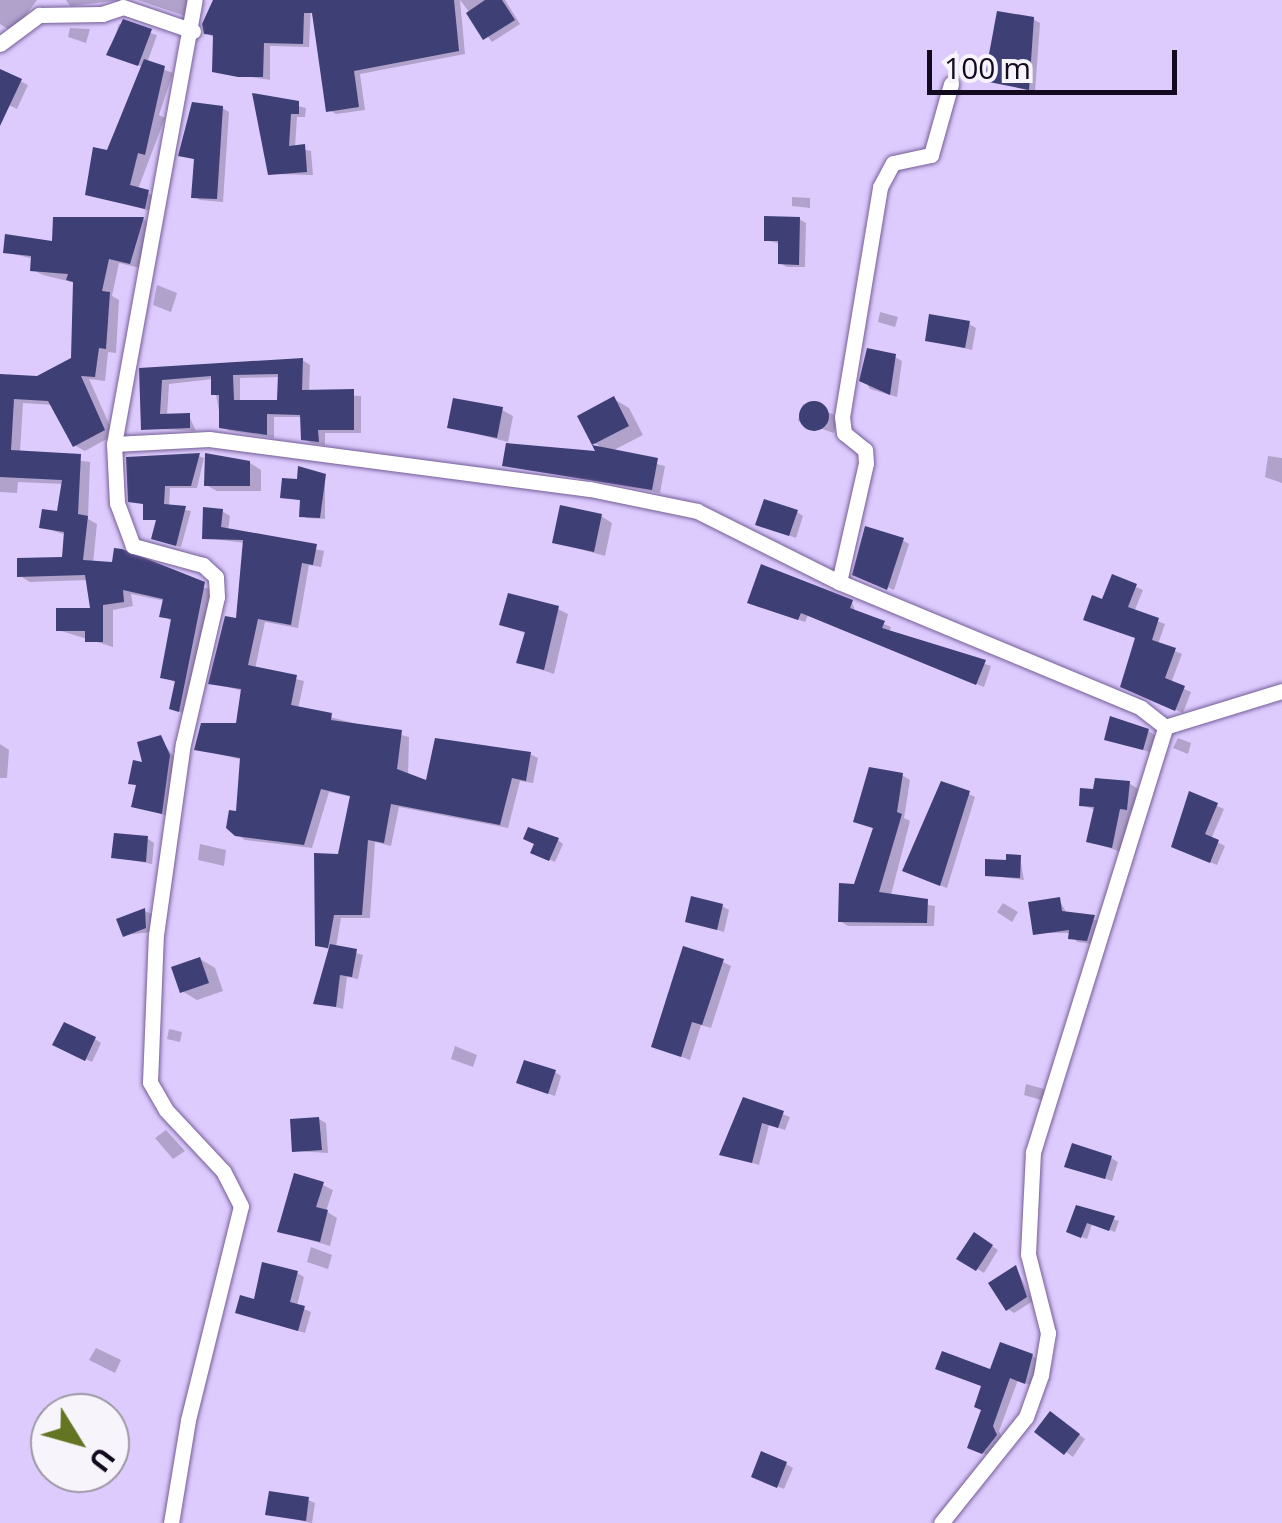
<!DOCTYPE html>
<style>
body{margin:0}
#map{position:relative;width:1282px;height:1523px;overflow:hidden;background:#ddcbfe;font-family:"Open Sans",sans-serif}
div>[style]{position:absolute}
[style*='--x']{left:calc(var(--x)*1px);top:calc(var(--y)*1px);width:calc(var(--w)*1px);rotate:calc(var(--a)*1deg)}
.shadow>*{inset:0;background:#0003}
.building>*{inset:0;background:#3e3f75}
.round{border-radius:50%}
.roads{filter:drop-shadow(0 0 2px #735e96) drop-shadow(0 0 2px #735e96)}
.street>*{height:15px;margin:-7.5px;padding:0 7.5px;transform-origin:7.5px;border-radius:7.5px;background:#fff}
span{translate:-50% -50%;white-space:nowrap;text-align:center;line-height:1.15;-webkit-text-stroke:10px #f7f5fb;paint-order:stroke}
.north{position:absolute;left:30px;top:1393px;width:100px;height:100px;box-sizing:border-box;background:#f7f5fb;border:2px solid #9c97a3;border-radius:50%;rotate:127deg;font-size:28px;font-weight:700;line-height:40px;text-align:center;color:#130a20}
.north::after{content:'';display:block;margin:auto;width:35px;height:45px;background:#637523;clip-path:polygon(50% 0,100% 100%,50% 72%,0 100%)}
.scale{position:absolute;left:927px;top:50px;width:250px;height:45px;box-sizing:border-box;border:5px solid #130a20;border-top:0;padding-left:12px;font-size:30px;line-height:35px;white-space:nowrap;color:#130a20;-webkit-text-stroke:8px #f7f5fb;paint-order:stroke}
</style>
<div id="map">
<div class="shadow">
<i style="clip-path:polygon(0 0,37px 0,13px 32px,0 24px)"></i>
<i style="clip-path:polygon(66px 0,123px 0,70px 6px)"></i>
<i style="clip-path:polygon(138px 0,190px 0,188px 17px)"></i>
<i style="clip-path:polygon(213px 0,460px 0,465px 54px,360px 74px,365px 110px,336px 114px,329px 110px,311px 7px,309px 47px,270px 46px,270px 80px,215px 71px,213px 37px,206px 33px)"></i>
<i style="clip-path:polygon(460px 0,505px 0,520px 24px,492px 42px)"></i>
<i style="clip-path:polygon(1033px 19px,1040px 23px,1035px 92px,986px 80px)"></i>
<i style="clip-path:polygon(119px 24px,157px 35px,147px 63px,173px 73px,159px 115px,165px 118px,138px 189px,156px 197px,154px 212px,88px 193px,143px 67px,109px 54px)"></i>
<i style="clip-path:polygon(70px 28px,90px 29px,86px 43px,68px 37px)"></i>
<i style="clip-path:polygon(2px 72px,28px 85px,17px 109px,0 101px)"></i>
<i style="clip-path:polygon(255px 96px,306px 108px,305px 117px,297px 117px,295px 148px,311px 151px,313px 175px,270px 174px)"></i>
<i style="clip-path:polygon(222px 108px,229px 112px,223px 202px,200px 200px,193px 196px,196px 160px,181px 155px)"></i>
<i style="clip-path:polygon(792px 197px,810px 198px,810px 208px,792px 206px)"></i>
<i style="clip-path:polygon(143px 219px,153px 225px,140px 268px,119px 263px,112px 296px,119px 300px,116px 353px,108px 352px,105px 381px,89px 379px,114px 435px,85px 451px,74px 445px,53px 405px,23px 403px,20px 453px,90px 462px,88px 519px,97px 524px,93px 563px,214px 590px,189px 716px,171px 708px,177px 683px,163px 677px,173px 622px,162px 615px,165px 601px,131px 594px,133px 606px,113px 610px,113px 647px,58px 630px,93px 611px,88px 580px,30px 582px,20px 576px,64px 560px,66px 535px,42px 527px,59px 514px,64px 484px,18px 482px,17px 493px,0 492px,0 375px,37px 378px,73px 359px,76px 283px,43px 275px,33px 270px,34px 259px,5px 252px,55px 244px,55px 220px)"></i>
<i style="clip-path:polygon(799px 219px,806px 223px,805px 267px,787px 267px,780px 263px,780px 244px,766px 240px)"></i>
<i style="clip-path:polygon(157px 285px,177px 293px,171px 312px,153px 305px)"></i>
<i style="clip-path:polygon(880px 312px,898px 317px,895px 327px,878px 322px)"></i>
<i style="clip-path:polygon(969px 324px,976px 328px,972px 350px,928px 340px)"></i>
<i style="clip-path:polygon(895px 357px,902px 361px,897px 397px,870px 389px,863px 377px)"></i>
<i style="clip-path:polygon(evenodd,302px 360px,310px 365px,309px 393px,361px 396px,361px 433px,325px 433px,325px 445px,311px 443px,303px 438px,302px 417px,274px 417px,274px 438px,230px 431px,222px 427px,213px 379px,169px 384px,167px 416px,189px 416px,196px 431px,143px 428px,142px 371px,302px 360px,280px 377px,279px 403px,240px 403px,240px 378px,280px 377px)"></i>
<i style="clip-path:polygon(614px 399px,629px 408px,643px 435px,610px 452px,665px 466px,660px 493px,505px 465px,599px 454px,604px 449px,594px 443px)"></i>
<i style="clip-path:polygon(803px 404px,838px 416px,834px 433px,798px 421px)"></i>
<i style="clip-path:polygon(502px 410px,513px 416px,508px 442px,450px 427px)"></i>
<i style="clip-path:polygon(199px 456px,204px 458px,197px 488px,170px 488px,169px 507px,191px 511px,181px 547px,159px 541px,158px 521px,145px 518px,146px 505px,131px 500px,129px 459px)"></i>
<i style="clip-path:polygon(1268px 456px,1282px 458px,1282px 483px,1265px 477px)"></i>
<i style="clip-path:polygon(250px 463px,261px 470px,261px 491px,217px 491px,206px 485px)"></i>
<i style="clip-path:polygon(325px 476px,325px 519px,306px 518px,303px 501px,283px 497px)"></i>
<i style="clip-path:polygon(222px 511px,230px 516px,228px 530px,324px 551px,321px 567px,309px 565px,298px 628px,265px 622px,255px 669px,304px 681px,298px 709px,409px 737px,408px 778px,428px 784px,530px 754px,538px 758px,533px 783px,520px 781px,508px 828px,399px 807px,391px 846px,375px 842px,370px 918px,341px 918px,336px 947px,363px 955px,358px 979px,347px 977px,343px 1009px,316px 1002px,331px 950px,317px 945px,352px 797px,329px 792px,312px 848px,245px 840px,236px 834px,243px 760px,197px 749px,238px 726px,243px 691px,211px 683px,239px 621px,246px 543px,205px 538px)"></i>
<i style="clip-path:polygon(797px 512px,803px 516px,796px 538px,765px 527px)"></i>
<i style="clip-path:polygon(601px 516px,612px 523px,605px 556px,555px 542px)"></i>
<i style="clip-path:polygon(902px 540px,909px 544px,894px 590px,859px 575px)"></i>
<i style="clip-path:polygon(1113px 577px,1143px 590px,1134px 612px,1165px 624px,1158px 644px,1182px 654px,1171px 683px,1191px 692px,1183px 713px,1130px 690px,1137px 638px,1104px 602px)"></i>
<i style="clip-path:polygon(852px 602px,856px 613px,891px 627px,889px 633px,991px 666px,984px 687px,808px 615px,805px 622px,757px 606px)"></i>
<i style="clip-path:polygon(558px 609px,568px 614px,554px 674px,519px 662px,527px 634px,502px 624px)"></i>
<i style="clip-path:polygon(1148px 731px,1155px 735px,1150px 752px,1114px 742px)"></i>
<i style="clip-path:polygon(160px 738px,176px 760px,168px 816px,134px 806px,138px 787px,131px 782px)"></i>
<i style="clip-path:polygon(1178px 738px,1191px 743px,1188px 754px,1173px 748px)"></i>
<i style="clip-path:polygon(0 744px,9px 750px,7px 778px,0 778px)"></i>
<i style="clip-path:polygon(902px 775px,910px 780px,904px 818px,910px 821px,890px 899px,935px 906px,934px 926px,848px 926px,840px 921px,875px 829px,864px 825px)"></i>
<i style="clip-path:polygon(1129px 783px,1138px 789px,1136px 814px,1130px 813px,1121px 852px,1089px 841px,1096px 810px,1081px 805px,1096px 792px)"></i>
<i style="clip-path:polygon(969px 794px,975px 797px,947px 888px,911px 874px)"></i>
<i style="clip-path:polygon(1190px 794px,1224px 809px,1211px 839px,1225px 846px,1217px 865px,1180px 850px)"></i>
<i style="clip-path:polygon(148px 839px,154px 843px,152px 864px,114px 857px)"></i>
<i style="clip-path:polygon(558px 840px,563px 844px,555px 862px,539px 855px,537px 843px)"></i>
<i style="clip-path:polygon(200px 844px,226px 850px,224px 866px,198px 860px)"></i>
<i style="clip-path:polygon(1020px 858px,1024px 880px,987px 875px,987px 862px)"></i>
<i style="clip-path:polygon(1059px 900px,1068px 915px,1101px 921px,1094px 944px,1077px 942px,1071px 933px,1035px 933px)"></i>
<i style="clip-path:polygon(1003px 903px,1018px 912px,1012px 922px,997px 912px)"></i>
<i style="clip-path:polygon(722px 906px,729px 910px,724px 932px,688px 921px)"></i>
<i style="clip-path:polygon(145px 911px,152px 914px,152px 932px,125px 935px)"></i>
<i style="clip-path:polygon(200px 959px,215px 968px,223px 991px,197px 1000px,182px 991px)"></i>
<i style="clip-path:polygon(723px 962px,731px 966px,711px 1028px,701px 1025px,690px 1060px,654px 1046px)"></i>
<i style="clip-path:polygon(169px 1029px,182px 1032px,180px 1042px,167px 1039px)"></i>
<i style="clip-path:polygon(95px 1039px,101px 1043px,92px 1062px,62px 1048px)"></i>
<i style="clip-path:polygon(455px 1046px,477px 1055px,473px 1067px,451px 1059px)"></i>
<i style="clip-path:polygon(555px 1072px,561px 1076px,555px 1096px,526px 1086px)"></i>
<i style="clip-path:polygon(1026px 1084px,1048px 1090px,1045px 1101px,1024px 1095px)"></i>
<i style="clip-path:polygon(745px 1100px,790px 1117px,785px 1130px,769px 1125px,759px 1165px,722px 1154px)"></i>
<i style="clip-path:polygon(319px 1119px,326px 1123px,328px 1153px,294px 1151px)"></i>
<i style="clip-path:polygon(166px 1130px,185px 1151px,173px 1159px,155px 1138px)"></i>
<i style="clip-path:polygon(1111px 1158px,1118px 1162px,1112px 1181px,1074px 1169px)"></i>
<i style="clip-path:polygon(323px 1185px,333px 1190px,326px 1211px,337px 1218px,330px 1246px,280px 1231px)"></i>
<i style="clip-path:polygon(1077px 1208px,1119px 1221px,1115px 1232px,1092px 1224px,1087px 1239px,1074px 1234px)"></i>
<i style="clip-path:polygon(975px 1235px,998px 1250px,984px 1273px,960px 1258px)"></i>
<i style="clip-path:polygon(311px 1247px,332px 1255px,328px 1269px,307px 1262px)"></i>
<i style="clip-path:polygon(1016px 1268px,1033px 1301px,1014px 1313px,1008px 1309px)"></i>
<i style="clip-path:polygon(297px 1273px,304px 1277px,297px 1306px,311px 1312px,305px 1333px,237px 1312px)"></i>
<i style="clip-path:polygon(96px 1348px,121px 1360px,115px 1373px,89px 1360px)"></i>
<i style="clip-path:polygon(1032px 1356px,1039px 1360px,1032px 1386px,1018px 1380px,999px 1431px,1003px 1440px,990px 1456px,977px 1451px,992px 1372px)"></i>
<i style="clip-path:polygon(1057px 1418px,1085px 1439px,1073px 1457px,1037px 1431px)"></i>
<i style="clip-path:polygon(786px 1464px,793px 1468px,784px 1489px,761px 1480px)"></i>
<i style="clip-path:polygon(308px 1500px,315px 1503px,312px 1523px,268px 1514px)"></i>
</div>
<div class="building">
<i style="clip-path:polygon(213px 0,454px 0,459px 51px,354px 71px,359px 107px,326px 112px,312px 13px,304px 13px,303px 44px,264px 43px,263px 77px,238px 77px,212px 72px,213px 35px,204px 34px,202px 24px)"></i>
<i style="clip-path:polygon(485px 0,502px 0,515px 20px,483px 40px,466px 13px)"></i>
<i style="clip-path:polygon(997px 11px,1034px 17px,1029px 90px,984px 81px)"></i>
<i style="clip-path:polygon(123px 19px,152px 29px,138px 66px,106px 55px)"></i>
<i style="clip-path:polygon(144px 59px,165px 66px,145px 155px,138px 153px,130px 185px,149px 190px,145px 209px,85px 195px,93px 147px,107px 150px)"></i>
<i style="clip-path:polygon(0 69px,22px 79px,0 126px)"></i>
<i style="clip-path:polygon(252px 93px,299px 101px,299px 114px,291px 114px,289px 146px,305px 144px,307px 172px,268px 175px)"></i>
<i style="clip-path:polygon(192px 102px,223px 106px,217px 199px,191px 198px,194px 159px,178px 156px)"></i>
<i style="clip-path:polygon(764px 216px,800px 217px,799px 265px,778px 264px,778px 241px,764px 241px)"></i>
<i style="clip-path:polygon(53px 217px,144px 217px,130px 264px,109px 259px,102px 291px,110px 292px,106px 349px,99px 348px,95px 377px,81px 376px,105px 430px,73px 447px,48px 401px,14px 399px,11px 450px,81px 454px,78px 514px,88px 516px,83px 560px,112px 562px,114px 548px,122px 549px,205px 582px,179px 712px,169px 709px,175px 681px,160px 678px,171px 619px,159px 617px,163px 599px,123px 590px,124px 602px,103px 605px,103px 642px,85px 642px,85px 631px,56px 631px,56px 608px,90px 608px,85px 575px,17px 577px,17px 558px,62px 557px,64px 532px,39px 528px,42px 509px,57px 511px,62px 480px,0 477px,0 374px,37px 376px,71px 358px,73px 282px,66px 280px,68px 274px,30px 271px,31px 256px,3px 253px,5px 234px,52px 241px)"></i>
<i style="clip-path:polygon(929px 314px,970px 321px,965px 348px,925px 341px)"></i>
<i style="clip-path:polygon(867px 348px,896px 354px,890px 395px,859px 381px)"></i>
<i style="clip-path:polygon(evenodd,303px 358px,302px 390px,354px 389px,354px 430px,318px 430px,319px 442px,301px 440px,300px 415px,267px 414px,267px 435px,219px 428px,219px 395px,211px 395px,211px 376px,162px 380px,160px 414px,190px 413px,190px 428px,141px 430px,139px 368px,303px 358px,278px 374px,277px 400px,234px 400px,233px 375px,278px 374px)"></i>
<i style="clip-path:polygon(614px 396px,629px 426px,592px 445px,577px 416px)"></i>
<i style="clip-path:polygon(453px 398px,503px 407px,497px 438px,447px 428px)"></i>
<i class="round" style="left:799px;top:401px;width:30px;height:30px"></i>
<i style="clip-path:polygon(506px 443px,595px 451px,592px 445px,658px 458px,652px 490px,502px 466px)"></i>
<i style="clip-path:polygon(200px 453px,191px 486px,165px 486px,164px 504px,186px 506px,176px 546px,151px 539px,156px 520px,143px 520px,143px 504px,128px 502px,126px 457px)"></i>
<i style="clip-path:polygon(205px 453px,250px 461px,250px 486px,204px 486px)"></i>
<i style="clip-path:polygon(298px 466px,326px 474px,320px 518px,299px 517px,300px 500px,280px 498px,282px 478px,297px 479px)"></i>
<i style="clip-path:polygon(764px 499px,798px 510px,789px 536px,755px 525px)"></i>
<i style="clip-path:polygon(560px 505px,602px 514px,594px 552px,552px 543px)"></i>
<i style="clip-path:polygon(203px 507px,223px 509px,221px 527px,317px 544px,313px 565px,302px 563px,291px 625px,258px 619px,248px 665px,297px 675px,291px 705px,332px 713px,331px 720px,402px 730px,397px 769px,426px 780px,435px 738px,531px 752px,526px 781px,512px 778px,500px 825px,391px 804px,384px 843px,368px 840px,362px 915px,334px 915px,328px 948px,315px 946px,314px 853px,338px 854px,350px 796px,321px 789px,304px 845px,235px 836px,226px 828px,229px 810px,236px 811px,240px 758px,194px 750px,201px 723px,236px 723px,241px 689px,208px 684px,225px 616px,236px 618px,243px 540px,202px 539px)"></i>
<i style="clip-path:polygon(865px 526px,904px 538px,887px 590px,852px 575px)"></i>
<i style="clip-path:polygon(761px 564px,853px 600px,850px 608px,885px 621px,882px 628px,986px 660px,976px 685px,801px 613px,798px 620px,747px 603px)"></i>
<i style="clip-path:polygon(1112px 574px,1137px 584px,1128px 607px,1159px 618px,1152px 640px,1176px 648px,1165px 678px,1185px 686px,1175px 711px,1120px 687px,1135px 638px,1083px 620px,1092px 595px,1102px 599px)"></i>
<i style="clip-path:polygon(508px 593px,559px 606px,544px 670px,516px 663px,525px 632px,499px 625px)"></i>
<i style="clip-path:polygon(1110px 716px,1149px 729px,1143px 750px,1104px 740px)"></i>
<i style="clip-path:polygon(161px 735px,170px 755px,162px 814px,131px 807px,136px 785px,128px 784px,133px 760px,142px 762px,137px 742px)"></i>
<i style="clip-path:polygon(869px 767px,903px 773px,897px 812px,902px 814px,879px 892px,928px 899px,927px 923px,838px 922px,839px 883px,854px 884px,873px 828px,853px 822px)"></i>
<i style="clip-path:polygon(1095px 778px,1130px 781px,1127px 810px,1120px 809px,1112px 848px,1086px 842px,1094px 807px,1079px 806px,1080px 788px,1093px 789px)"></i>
<i style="clip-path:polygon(941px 781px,970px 791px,940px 886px,902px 871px)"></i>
<i style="clip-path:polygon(1189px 791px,1218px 803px,1205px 834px,1219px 840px,1210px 863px,1171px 847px)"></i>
<i style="clip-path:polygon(528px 827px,559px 838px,549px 861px,530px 853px,534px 844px,523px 839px)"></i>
<i style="clip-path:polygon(114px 833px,148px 836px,146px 862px,111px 858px)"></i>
<i style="clip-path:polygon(1006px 854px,1021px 855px,1020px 878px,985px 876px,985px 859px,1006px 860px)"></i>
<i style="clip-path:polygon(691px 896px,723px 904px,717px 930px,685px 922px)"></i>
<i style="clip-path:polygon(1060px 897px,1062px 911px,1095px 915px,1087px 941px,1068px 939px,1069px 930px,1033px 935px,1028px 902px)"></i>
<i style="clip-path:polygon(145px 908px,146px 928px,123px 937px,116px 919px)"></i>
<i style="clip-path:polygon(330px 944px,357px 949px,352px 977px,340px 975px,336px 1007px,313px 1004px)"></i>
<i style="clip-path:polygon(683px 946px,724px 959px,702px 1025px,692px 1022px,681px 1057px,651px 1047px)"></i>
<i style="clip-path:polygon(200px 957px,209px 983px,180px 993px,171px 967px)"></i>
<i style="clip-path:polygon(64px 1022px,96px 1037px,85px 1061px,52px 1045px)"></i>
<i style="clip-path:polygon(524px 1060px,556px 1070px,548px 1094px,516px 1083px)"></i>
<i style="clip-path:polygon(743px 1097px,784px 1111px,778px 1128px,762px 1123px,752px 1163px,719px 1155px)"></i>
<i style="clip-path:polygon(319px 1117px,322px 1150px,292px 1152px,290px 1119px)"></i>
<i style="clip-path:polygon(1072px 1143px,1112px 1156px,1105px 1179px,1064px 1167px)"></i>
<i style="clip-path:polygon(294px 1173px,324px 1182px,316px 1207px,328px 1210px,320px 1242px,277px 1232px)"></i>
<i style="clip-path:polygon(1076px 1205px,1115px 1216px,1109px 1231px,1087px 1223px,1081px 1238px,1066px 1232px)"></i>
<i style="clip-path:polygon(974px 1232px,993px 1245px,976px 1271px,956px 1259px)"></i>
<i style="clip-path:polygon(262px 1262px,298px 1271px,290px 1302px,305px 1306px,298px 1331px,235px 1313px,240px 1295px,254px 1299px)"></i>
<i style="clip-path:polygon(1016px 1265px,1027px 1297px,1006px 1311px,988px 1283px)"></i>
<i style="clip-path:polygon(1000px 1342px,1033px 1354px,1025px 1384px,1010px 1378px,993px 1426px,997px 1435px,982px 1454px,967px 1448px,981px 1410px,974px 1407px,981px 1386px,935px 1369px,942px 1351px,990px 1369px)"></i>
<i style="clip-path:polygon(1050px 1411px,1080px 1434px,1064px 1455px,1034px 1432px)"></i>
<i style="clip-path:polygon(761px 1451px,787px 1462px,777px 1488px,751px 1477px)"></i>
<i style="clip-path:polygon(269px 1491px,309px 1497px,306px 1521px,265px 1515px)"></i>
</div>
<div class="roads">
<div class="street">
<i style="--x:0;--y:44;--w:49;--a:-36.6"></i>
<i style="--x:39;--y:15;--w:63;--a:-0.9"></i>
<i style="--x:102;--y:14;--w:22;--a:-18"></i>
<i style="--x:123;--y:7;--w:74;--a:18.9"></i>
<i style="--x:114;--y:444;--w:95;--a:-3"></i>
<i style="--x:209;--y:439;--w:384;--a:7.5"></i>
<i style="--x:590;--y:489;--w:109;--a:11.6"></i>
<i style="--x:697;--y:511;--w:159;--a:26.6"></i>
<i style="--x:839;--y:582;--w:327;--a:22.6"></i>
<i style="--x:1141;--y:708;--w:31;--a:38"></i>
<i style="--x:839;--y:582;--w:122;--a:-77.2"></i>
<i style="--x:866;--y:463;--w:13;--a:-94"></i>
<i style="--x:865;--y:450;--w:27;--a:-141"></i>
<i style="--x:844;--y:433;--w:16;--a:-97"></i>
<i style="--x:842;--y:417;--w:233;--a:-80.6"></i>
<i style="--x:880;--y:187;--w:27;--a:-62"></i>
<i style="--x:893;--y:163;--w:39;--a:-12"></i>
<i style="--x:931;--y:155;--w:74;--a:-74.3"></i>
<i style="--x:1165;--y:727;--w:122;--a:-17.1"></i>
<i style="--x:171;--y:1523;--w:104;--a:-80.6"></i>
<i style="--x:188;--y:1420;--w:220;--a:-76.1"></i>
<i style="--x:241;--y:1206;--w:39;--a:-117"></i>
<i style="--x:223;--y:1171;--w:83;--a:-133.1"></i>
<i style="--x:166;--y:1110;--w:32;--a:-120"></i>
<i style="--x:150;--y:1082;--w:147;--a:-87.7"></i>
<i style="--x:156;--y:935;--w:193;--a:-82"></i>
<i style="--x:183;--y:744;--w:151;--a:-77"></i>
<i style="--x:217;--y:597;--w:20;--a:-93"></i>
<i style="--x:216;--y:577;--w:18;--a:-137"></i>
<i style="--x:203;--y:565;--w:73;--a:-164.8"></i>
<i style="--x:133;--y:546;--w:46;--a:-110.4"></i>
<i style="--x:117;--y:503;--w:59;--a:-92.9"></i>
<i style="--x:114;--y:444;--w:451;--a:-79.7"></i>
<i style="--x:941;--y:1523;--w:136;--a:-51.3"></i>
<i style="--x:1026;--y:1417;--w:45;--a:-70.3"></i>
<i style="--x:1041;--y:1375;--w:43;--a:-80.5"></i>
<i style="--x:1048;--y:1333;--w:81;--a:-104.2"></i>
<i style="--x:1028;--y:1254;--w:102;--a:-87.2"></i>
<i style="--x:1033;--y:1152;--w:445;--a:-72.7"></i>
</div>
</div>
<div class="north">U</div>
<div class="scale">100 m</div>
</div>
